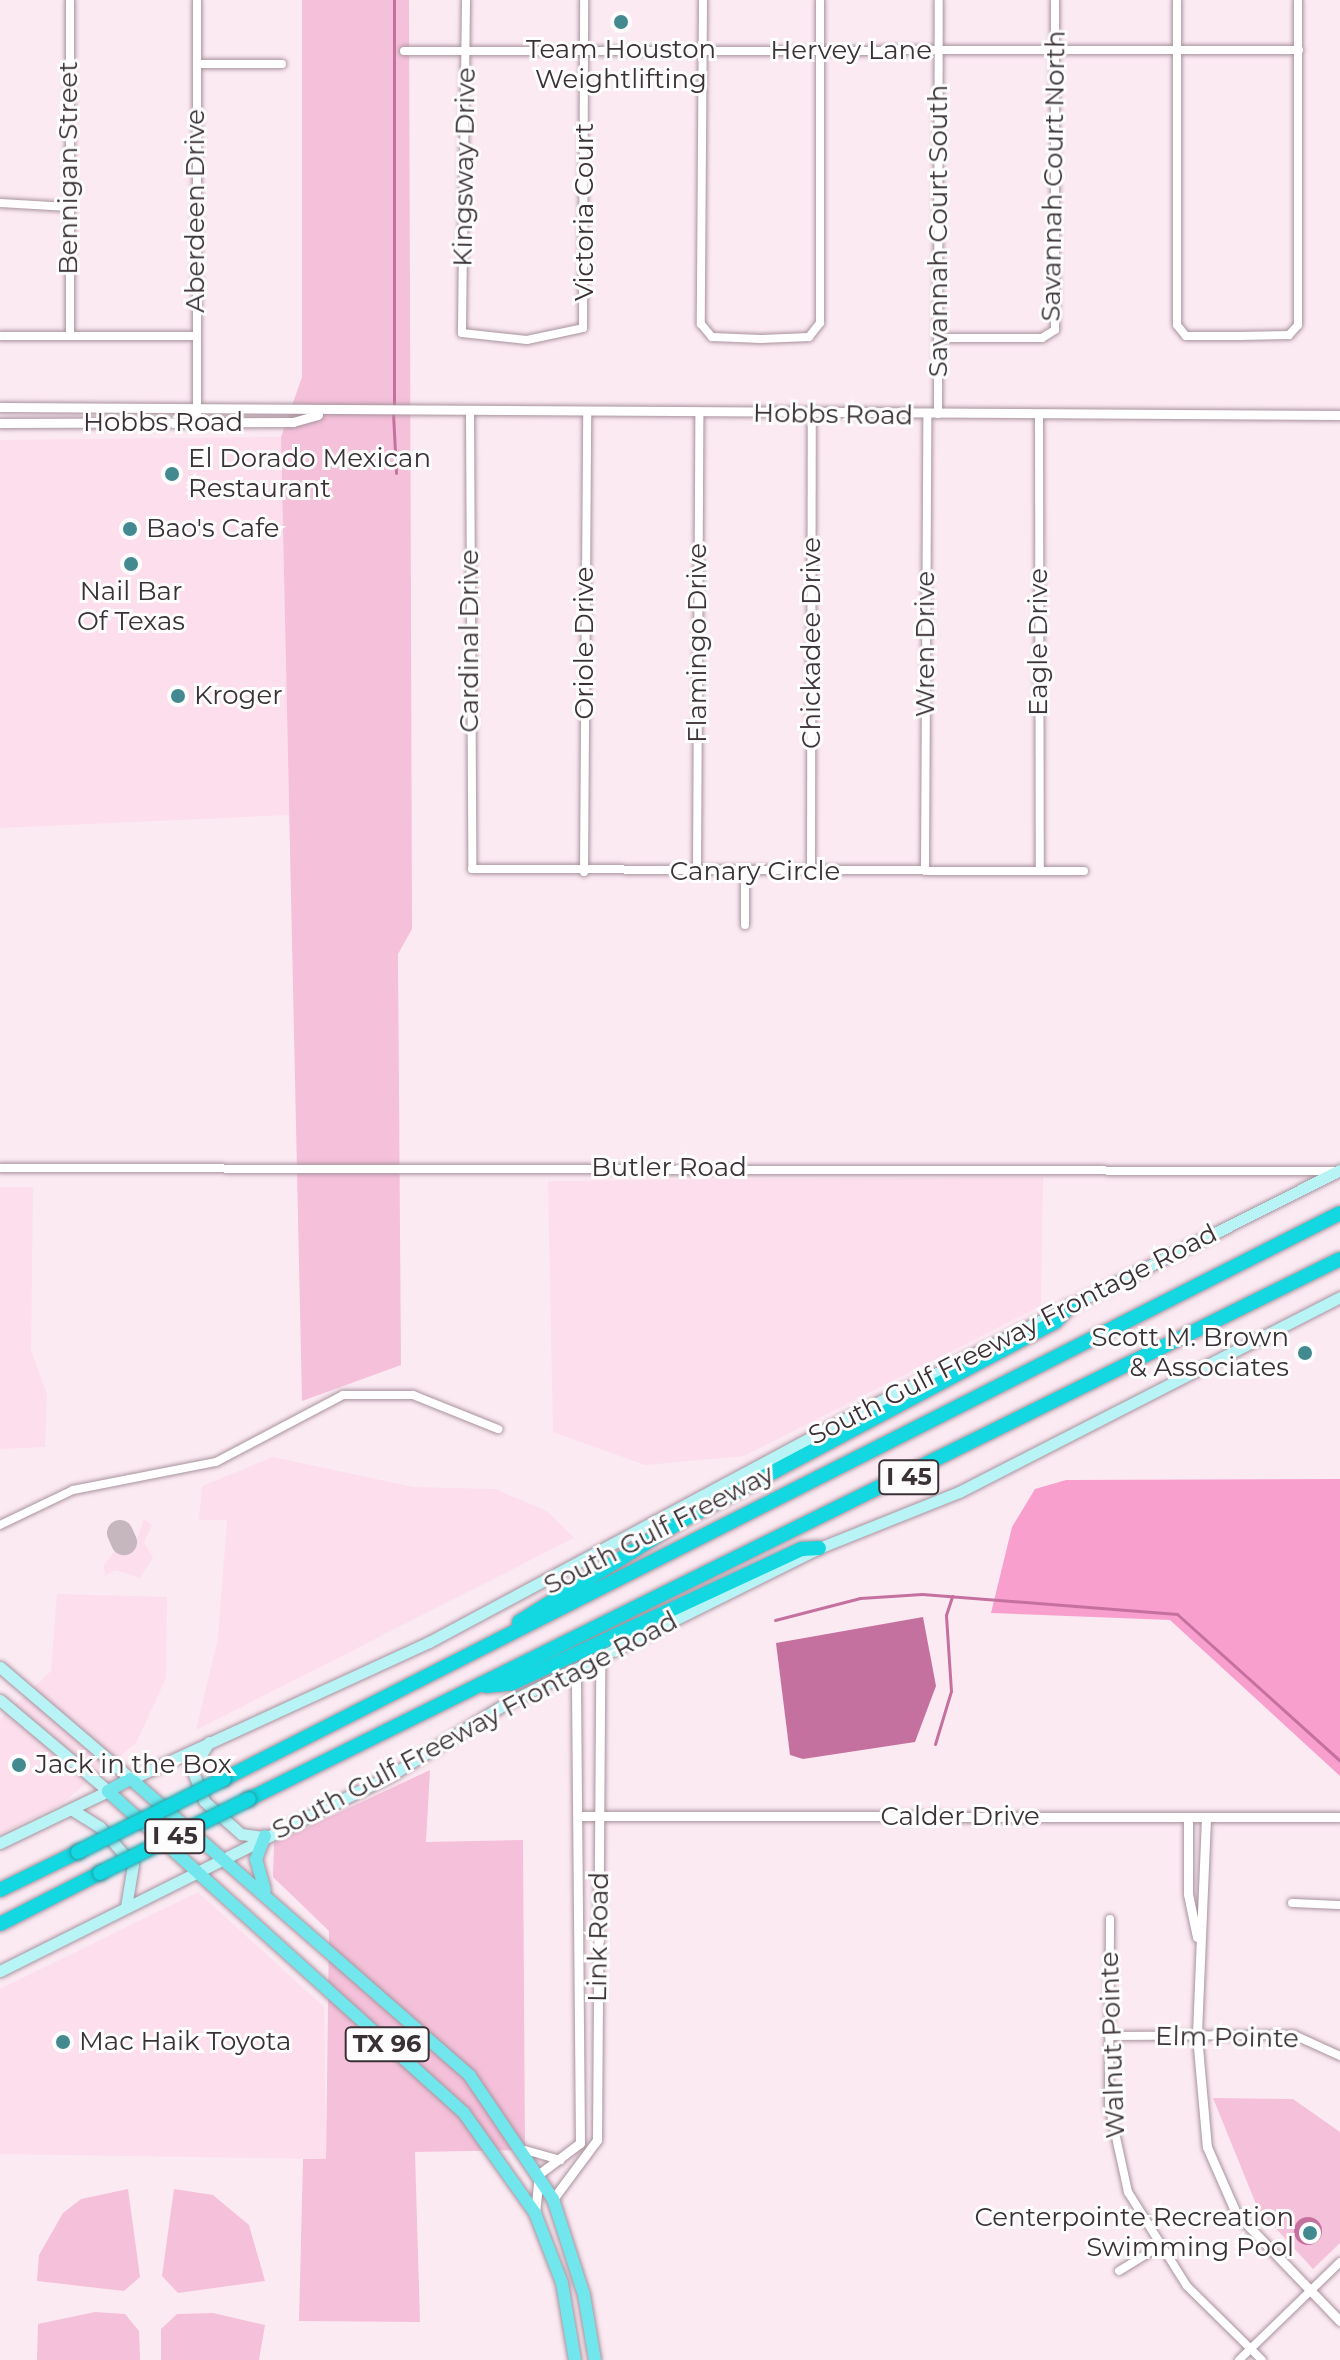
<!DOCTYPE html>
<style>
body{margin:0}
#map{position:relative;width:1340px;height:2360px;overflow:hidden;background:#fceaf3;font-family:Montserrat,sans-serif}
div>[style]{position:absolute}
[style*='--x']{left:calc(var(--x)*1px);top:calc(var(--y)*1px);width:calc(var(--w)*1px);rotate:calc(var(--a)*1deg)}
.built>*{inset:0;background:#fcdeec}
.green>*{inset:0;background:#f5c0da}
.forest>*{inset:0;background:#f99fce}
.water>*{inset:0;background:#c5719f}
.round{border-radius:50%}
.stream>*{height:3px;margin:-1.5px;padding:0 1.5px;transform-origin:1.5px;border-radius:1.5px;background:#c5719f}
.taxiway>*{height:26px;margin:-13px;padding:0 13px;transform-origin:13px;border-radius:13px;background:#c6b6be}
.roads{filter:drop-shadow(0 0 2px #a8939d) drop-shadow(0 0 2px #a8939d)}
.minor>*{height:8px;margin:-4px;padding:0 4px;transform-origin:4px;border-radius:4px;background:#fff}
.tertiary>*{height:9px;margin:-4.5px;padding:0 4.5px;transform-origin:4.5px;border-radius:4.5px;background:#fff}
.secondary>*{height:11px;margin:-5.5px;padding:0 5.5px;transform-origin:5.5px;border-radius:5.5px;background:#b8f3f6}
.primary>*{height:12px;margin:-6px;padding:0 6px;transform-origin:6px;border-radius:6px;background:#71e7ed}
.motorway>*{height:14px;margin:-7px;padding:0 7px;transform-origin:7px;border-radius:7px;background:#13d7e1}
.bridges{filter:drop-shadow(0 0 2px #219da5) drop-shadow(0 0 2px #219da5)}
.motorway-bridge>*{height:14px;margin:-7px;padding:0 7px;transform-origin:7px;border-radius:7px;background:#13d7e1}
.dots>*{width:22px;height:22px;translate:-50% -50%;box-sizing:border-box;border:4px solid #fdfdfd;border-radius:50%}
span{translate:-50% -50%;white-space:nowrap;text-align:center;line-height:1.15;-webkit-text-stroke:6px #fdfdfd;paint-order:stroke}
.shield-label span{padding:2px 6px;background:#fdfdfd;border:2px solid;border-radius:6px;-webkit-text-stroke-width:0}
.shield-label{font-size:24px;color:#3a3136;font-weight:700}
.poi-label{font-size:26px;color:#3a3136}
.left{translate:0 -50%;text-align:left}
.right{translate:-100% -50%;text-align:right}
.street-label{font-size:26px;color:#3a3136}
</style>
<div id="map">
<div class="built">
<i style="clip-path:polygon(281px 437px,289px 815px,0 828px,0 440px)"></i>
<i style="clip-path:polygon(1043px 1177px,1041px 1306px,744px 1456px,645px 1465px,553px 1432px,548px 1181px)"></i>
<i style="clip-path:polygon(0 1187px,33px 1187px,31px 1351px,47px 1394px,45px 1447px,0 1449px)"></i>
<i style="clip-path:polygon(273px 1457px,413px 1487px,495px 1489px,547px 1511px,574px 1538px,196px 1730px,218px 1638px,227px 1520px,199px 1520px,202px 1486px)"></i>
<i style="clip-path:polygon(120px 1520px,128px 1539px,137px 1539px,144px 1519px,152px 1525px,144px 1542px,153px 1558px,140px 1578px,116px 1570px,105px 1576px,104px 1565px,121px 1543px,111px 1525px)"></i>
<i style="clip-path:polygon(57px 1594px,167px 1597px,166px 1678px,136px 1743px,61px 1804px,0 1834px,0 1719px,51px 1671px)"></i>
<i style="clip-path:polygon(198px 1892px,324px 2007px,326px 2159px,0 2154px,0 1989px)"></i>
</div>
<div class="green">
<i style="clip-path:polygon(302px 0,409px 0,412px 929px,398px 954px,401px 1365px,302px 1401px,281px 437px,302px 377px)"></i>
<i style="clip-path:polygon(430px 1770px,426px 1842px,523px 1840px,525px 2150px,415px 2152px,420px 2322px,299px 2321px,303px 2159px,326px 2159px,329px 1931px,273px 1877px,274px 1843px)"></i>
<i style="clip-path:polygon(1213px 2098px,1293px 2099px,1340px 2132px,1340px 2243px,1313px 2269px,1258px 2209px)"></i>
<i style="clip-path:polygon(128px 2189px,140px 2277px,124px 2291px,37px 2281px,39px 2255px,63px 2213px,81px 2199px)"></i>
<i style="clip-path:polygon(174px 2189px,213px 2195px,249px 2225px,265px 2281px,178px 2293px,162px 2276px)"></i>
<i style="clip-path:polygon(95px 2312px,125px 2314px,139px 2331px,140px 2360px,37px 2360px,38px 2324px)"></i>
<i style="clip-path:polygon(213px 2313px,265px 2325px,259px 2360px,161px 2360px,161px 2329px,177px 2314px)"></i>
</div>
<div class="forest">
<i style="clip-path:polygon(1340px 1479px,1340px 1776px,1170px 1620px,991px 1613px,1012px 1527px,1035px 1489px,1066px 1480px)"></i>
</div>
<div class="water">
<i style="clip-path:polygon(923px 1617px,936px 1686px,915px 1742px,803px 1759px,790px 1755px,776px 1643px)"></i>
<i class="round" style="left:1294px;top:2217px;width:28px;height:28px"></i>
</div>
<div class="stream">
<i style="--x:394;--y:406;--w:406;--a:-90"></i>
<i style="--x:393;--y:413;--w:60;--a:87.1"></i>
<i style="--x:775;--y:1620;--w:88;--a:-14.5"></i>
<i style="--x:860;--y:1598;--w:62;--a:-3.7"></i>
<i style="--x:922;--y:1594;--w:256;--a:4.5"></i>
<i style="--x:1177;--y:1614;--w:219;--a:42"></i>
<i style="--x:935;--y:1744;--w:55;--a:-73.2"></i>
<i style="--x:951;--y:1691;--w:76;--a:-93.8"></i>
<i style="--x:946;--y:1615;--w:20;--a:-72"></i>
</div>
<div class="taxiway">
<i style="--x:120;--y:1533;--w:10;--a:66"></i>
</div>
<div class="roads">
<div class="minor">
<i style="--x:466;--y:0;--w:333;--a:90.7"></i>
<i style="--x:462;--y:333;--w:65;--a:6.1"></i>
<i style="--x:527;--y:340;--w:57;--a:-12.1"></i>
<i style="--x:583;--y:328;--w:328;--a:-89.8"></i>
<i style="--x:703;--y:0;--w:324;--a:90.4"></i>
<i style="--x:701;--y:324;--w:17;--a:50"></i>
<i style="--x:712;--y:337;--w:49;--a:2.3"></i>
<i style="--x:761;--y:339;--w:48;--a:-2.4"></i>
<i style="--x:809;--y:337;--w:18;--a:-52"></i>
<i style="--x:820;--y:323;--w:323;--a:-90"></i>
<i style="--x:1177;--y:0;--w:325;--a:90"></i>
<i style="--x:1177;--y:325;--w:14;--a:51"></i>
<i style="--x:1186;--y:336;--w:54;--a:0"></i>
<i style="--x:1240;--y:336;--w:49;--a:-1.2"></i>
<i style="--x:1289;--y:335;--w:13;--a:-48"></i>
<i style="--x:1298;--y:325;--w:325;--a:-90"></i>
<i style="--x:404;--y:51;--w:895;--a:-0.06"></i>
<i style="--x:197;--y:64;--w:85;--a:0"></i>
<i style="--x:0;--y:203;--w:69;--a:3.3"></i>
<i style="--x:0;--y:336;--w:195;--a:0"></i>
<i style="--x:70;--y:336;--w:336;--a:-90"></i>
<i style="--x:939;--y:338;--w:103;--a:0"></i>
<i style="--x:1042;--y:338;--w:15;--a:-32"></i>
<i style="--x:1055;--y:330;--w:330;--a:-90"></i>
<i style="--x:470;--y:413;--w:456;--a:89.7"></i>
<i style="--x:472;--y:869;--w:612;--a:0.19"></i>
<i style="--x:938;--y:414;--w:414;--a:-89.9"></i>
<i style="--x:1039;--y:414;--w:457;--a:89.9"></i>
<i style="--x:197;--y:423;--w:423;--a:-90"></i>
<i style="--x:811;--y:871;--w:457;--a:-89.9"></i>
<i style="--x:925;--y:871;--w:455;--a:-89.7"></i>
<i style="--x:584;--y:872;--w:459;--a:-89.6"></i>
<i style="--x:697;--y:872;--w:458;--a:-89.7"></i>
<i style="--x:745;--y:872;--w:53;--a:90"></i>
<i style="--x:0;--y:1168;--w:1334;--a:0.13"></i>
<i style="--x:0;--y:1525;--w:81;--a:-25.6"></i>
<i style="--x:73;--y:1490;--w:146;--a:-11.1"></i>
<i style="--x:216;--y:1462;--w:144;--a:-27.8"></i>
<i style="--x:343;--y:1395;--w:70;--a:0"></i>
<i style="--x:413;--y:1395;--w:92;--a:21.8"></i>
<i style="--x:1292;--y:1903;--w:48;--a:2.4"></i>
<i style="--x:1110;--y:1919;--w:186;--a:90.3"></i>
<i style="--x:1109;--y:2105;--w:89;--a:77.7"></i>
<i style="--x:1128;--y:2192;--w:111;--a:57.9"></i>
<i style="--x:1187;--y:2286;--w:105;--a:44.6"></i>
<i style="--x:1110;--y:2036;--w:184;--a:-0.3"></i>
<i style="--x:1294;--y:2035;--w:51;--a:24.5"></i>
<i style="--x:525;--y:2150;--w:37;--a:16"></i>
<i style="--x:1119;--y:2271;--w:46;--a:-31.6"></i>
<i style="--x:1239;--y:2360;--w:141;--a:-44.1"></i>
</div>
<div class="tertiary">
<i style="--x:0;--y:407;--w:1340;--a:0.34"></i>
<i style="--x:0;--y:423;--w:293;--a:-0.2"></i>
<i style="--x:293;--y:422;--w:26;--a:-16"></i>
<i style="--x:580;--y:1816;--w:760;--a:0.08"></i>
<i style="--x:1188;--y:1817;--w:77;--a:90"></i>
<i style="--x:1188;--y:1894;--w:44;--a:78.2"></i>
<i style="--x:1206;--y:1818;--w:218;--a:92.4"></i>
<i style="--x:1197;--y:2036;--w:111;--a:84.9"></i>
<i style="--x:1207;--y:2147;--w:72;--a:66.3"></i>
<i style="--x:1236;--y:2213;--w:150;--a:46.1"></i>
<i style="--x:553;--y:2199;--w:74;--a:-53.3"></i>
<i style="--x:597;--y:2140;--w:482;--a:-89.6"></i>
<i style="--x:535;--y:2213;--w:39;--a:-84"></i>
<i style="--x:539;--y:2174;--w:51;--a:-37.1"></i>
<i style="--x:580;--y:2143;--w:474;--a:-90.5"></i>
</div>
<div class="secondary">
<i style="--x:0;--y:1667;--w:172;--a:40.5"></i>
<i style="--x:131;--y:1779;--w:328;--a:-24.7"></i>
<i style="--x:429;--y:1642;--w:470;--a:-28.2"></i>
<i style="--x:843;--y:1420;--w:556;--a:-26.7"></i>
<i style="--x:0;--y:1700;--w:141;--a:40.1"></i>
<i style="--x:108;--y:1791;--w:120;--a:154.3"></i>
<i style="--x:209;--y:1742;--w:32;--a:122"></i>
<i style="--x:192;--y:1769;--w:34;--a:69"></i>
<i style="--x:204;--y:1801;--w:50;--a:41.7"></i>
<i style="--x:241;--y:1834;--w:22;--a:8"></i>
<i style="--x:71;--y:1809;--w:34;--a:32"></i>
<i style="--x:100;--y:1827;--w:50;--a:49"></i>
<i style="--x:133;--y:1865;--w:43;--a:99.5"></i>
<i style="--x:0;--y:1971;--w:440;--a:-26.6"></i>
<i style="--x:393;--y:1774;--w:132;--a:-32"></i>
<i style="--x:505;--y:1704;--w:351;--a:-26.4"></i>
<i style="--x:819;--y:1548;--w:151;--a:-21.8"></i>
<i style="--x:959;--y:1492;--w:428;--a:-27.1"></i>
</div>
<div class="primary">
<i style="--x:265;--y:1836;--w:25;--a:111"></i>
<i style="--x:256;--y:1859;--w:32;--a:74"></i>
<i style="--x:575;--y:2360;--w:78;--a:-99.6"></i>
<i style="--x:562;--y:2283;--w:75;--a:-111.1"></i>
<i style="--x:535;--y:2213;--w:123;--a:-125.4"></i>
<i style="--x:464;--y:2113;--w:480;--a:-137.9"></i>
<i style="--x:108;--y:1791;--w:26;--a:-28"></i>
<i style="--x:131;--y:1779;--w:451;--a:41.2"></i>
<i style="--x:470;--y:2076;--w:148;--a:56"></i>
<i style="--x:553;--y:2199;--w:101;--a:72.1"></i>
<i style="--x:584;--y:2295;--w:66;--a:80.4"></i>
</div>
<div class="motorway">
<i style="--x:519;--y:1622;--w:191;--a:-31.9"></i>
<i style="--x:681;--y:1521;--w:424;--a:-28"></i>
<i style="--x:1055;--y:1322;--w:21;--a:-47"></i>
<i style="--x:486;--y:1686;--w:27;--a:-6"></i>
<i style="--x:513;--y:1683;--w:319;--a:-24.9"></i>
<i style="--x:802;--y:1549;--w:17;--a:-3"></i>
<i style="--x:224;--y:1779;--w:1251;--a:-26.89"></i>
<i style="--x:249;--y:1799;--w:1217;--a:-26.33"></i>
<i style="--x:0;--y:1890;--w:87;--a:-26"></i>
<i style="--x:0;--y:1924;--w:112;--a:-27"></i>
</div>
</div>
<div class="bridges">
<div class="motorway-bridge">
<i style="--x:78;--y:1852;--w:163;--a:-26.6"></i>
<i style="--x:100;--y:1873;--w:166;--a:-26.4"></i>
</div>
</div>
<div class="dots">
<i style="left:621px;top:22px;background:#428a8f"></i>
<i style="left:172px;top:474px;background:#428a8f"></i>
<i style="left:130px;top:529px;background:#428a8f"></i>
<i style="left:131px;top:564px;background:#428a8f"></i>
<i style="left:178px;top:696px;background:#428a8f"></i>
<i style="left:1305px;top:1353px;background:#428a8f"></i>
<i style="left:19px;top:1765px;background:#428a8f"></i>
<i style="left:63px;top:2042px;background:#428a8f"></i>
<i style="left:1310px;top:2233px;background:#428a8f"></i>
</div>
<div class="shield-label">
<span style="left:909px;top:1477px">I 45</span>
<span style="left:175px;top:1836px">I 45</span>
<span style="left:387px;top:2044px">TX 96</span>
</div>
<div class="poi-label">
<span style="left:621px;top:65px">Team Houston<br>Weightlifting</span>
<span class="left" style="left:188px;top:474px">El Dorado Mexican<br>Restaurant</span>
<span class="left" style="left:146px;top:529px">Bao's Cafe</span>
<span style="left:131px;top:607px">Nail Bar<br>Of Texas</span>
<span class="left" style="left:194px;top:696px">Kroger</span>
<span class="right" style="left:1289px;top:1353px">Scott M. Brown<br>&amp; Associates</span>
<span class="left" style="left:35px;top:1765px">Jack in the Box</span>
<span class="left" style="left:79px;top:2042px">Mac Haik Toyota</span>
<span class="right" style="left:1294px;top:2233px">Centerpointe Recreation<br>Swimming Pool</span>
</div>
<div class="street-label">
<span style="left:851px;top:51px">Hervey Lane</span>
<span style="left:465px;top:167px;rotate:-89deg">Kingsway Drive</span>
<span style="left:69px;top:168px;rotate:-90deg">Bennigan Street</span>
<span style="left:1054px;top:176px;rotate:-89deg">Savannah Court North</span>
<span style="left:196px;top:211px;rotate:-90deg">Aberdeen Drive</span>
<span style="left:585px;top:212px;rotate:-90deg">Victoria Court</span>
<span style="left:939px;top:231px;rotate:-90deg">Savannah Court South</span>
<span style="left:833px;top:415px;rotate:1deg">Hobbs Road</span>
<span style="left:163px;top:423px">Hobbs Road</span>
<span style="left:470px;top:641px;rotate:-90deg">Cardinal Drive</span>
<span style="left:1039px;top:642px;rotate:-90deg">Eagle Drive</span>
<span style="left:585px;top:643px;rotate:-90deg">Oriole Drive</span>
<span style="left:698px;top:643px;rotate:-90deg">Flamingo Drive</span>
<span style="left:812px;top:643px;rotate:-90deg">Chickadee Drive</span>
<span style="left:926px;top:644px;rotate:-90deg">Wren Drive</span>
<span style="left:755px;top:872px">Canary Circle</span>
<span style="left:669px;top:1168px">Butler Road</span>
<span style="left:1013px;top:1335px;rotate:-27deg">South Gulf Freeway Frontage Road</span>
<span style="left:659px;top:1530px;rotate:-27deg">South Gulf Freeway</span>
<span style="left:475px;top:1726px;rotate:-28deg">South Gulf Freeway Frontage Road</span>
<span style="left:960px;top:1817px">Calder Drive</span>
<span style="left:599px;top:1937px;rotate:-89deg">Link Road</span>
<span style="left:1227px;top:2038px;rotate:1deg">Elm Pointe</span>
<span style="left:1113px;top:2045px;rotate:-92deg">Walnut Pointe</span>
</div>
</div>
